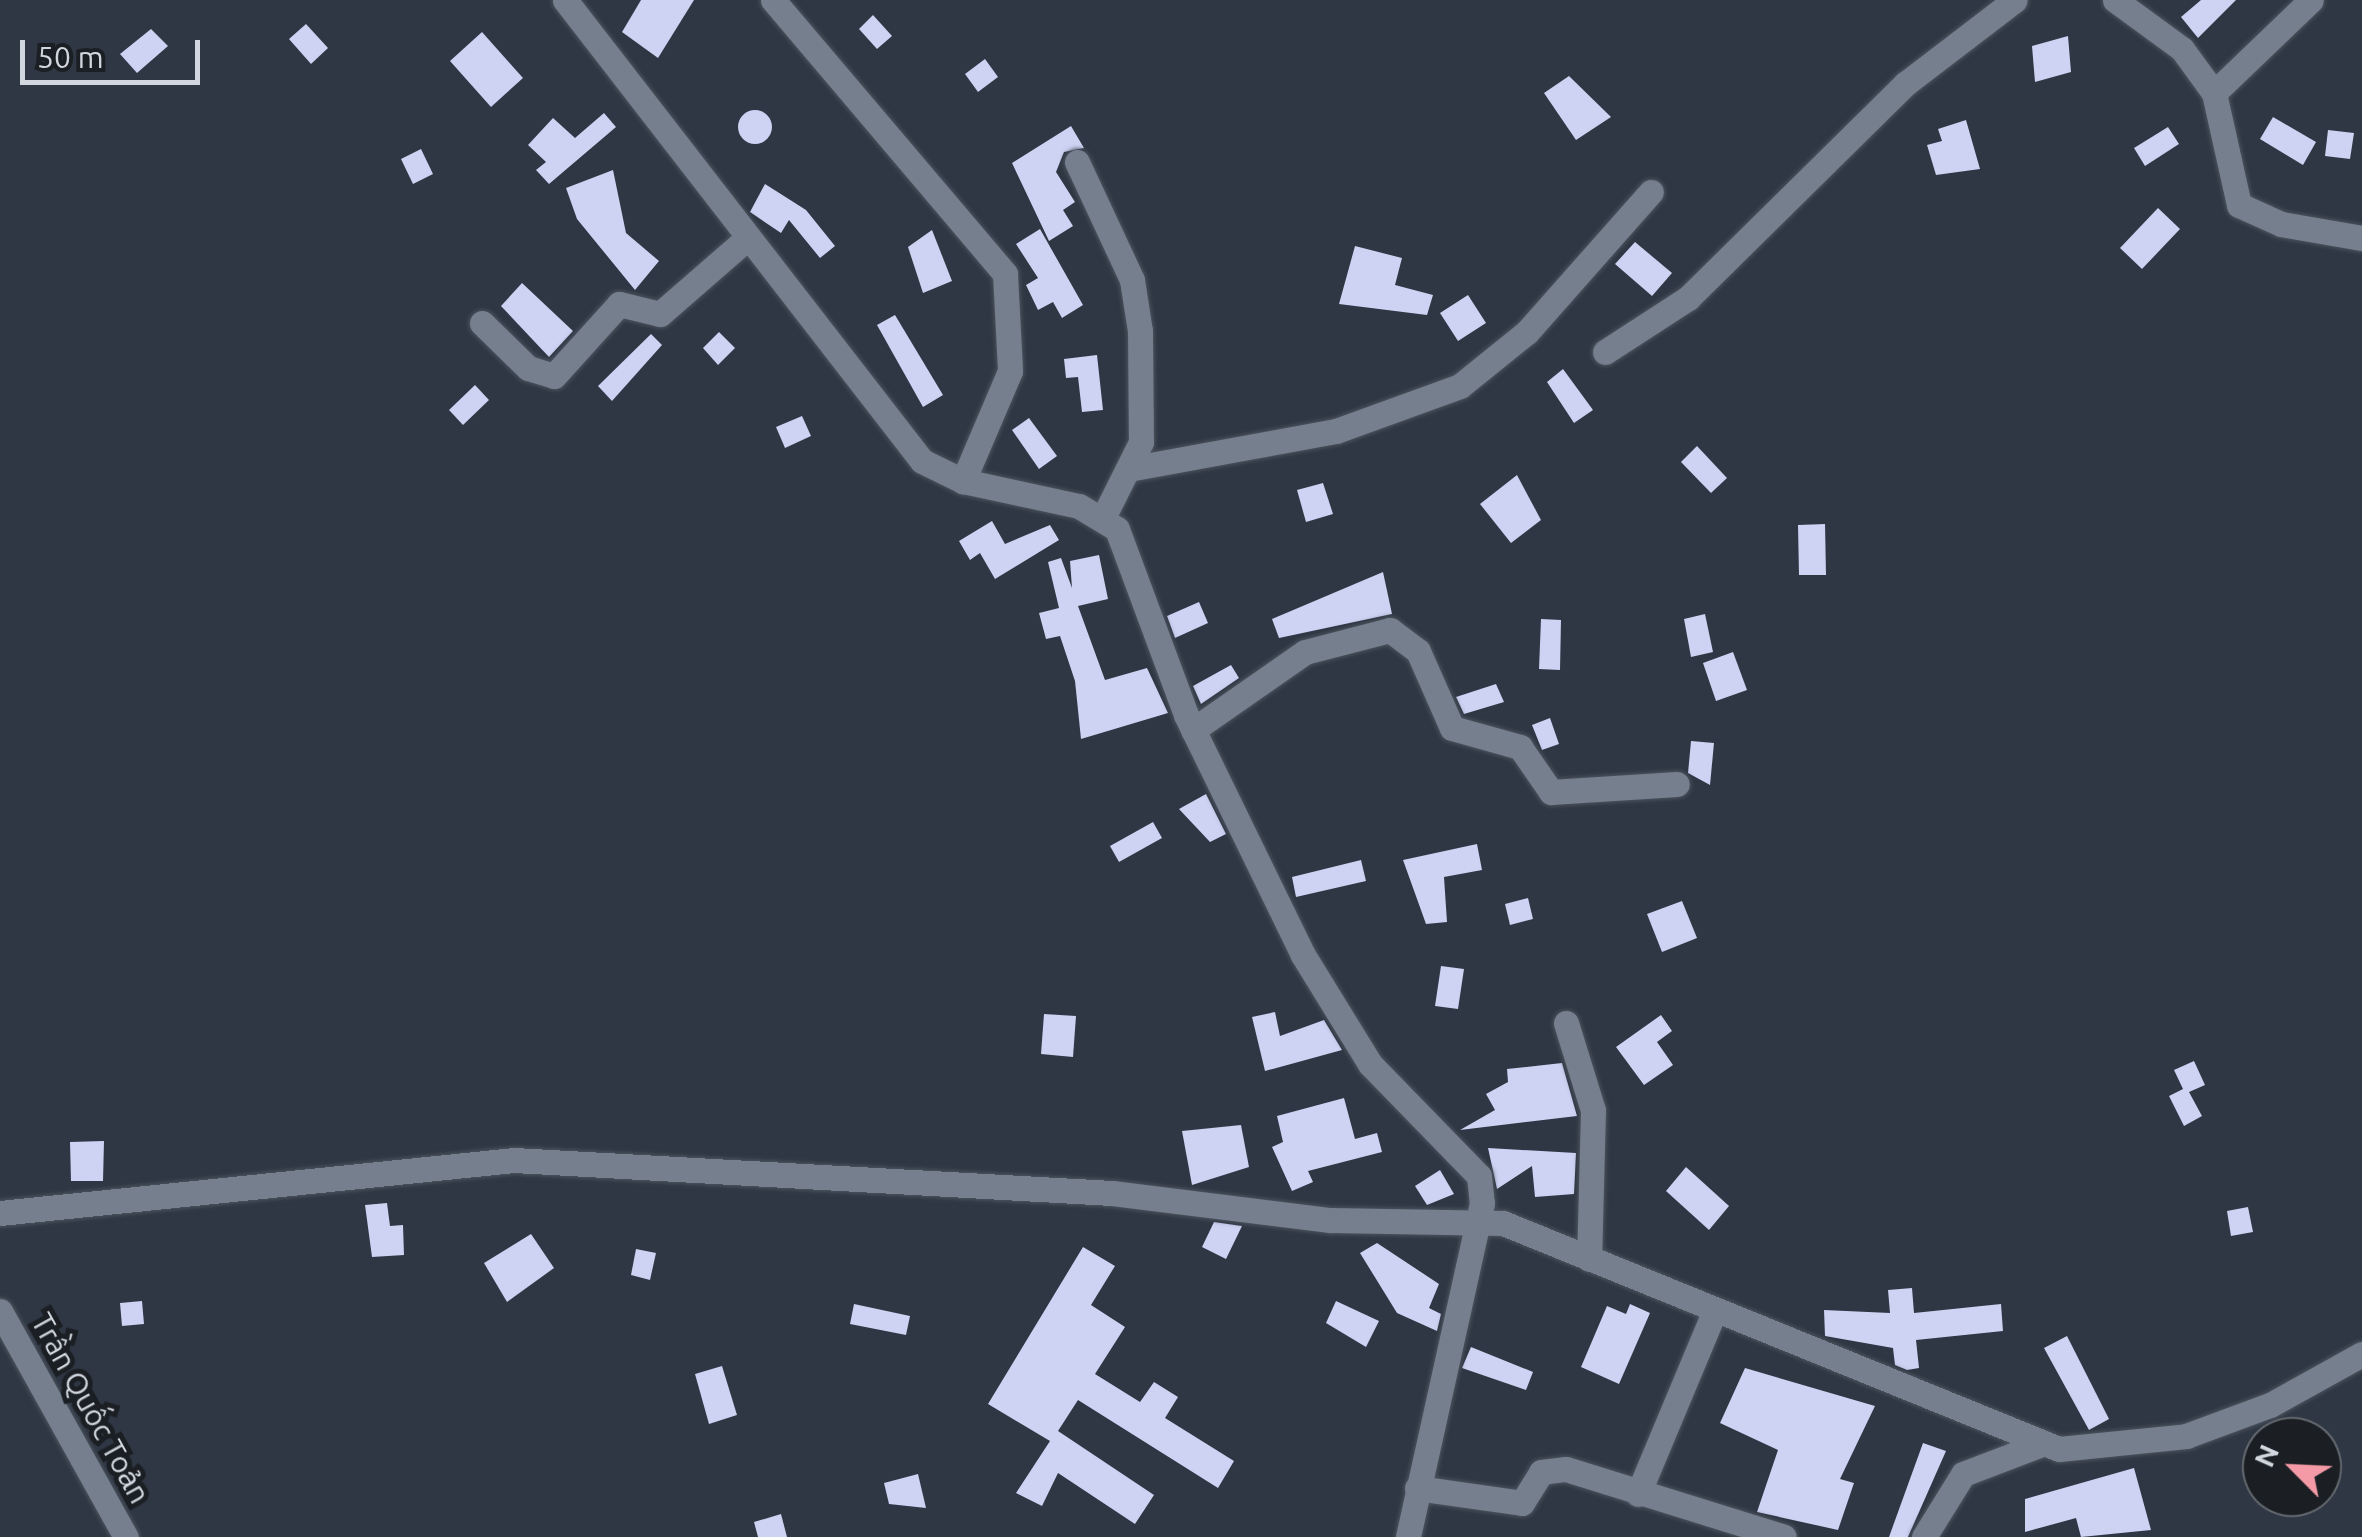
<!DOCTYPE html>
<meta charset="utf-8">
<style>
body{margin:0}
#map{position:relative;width:2362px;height:1537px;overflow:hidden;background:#2f3744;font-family:Ubuntu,sans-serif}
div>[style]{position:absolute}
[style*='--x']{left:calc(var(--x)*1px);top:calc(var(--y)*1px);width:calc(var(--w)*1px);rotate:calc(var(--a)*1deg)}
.building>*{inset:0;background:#ced2f3}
.round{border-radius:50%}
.roads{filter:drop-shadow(0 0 2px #4b535d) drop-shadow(0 0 2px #4b535d)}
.minor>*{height:25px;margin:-12.5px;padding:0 12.5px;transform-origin:12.5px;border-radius:12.5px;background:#757f8e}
.secondary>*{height:25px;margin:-12.5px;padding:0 12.5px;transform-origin:12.5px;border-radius:12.5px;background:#757f8e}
span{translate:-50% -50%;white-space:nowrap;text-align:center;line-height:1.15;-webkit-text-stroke:10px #1b1f24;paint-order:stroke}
.street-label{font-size:30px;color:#d2d7df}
.north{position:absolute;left:2242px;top:1417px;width:100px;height:100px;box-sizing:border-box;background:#1b1f24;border:2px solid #64696f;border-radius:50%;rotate:294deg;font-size:28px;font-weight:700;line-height:40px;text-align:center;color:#d2d7df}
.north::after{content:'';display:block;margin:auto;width:35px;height:45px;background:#f49aa6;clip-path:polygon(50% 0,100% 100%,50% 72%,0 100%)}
.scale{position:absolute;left:20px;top:40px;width:180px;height:45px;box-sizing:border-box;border:5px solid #d2d7df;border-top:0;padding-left:12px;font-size:30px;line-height:35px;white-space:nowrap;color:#d2d7df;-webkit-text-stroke:8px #1b1f24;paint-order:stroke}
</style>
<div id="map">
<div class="building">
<i style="clip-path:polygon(641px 0,694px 0,658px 58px,622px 32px)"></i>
<i style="clip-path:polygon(2201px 0,2236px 0,2198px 38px,2181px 17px)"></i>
<i style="clip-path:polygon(873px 15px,892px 36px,877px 49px,859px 29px)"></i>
<i style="clip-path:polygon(306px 24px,328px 48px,311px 64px,289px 39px)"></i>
<i style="clip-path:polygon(151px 29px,168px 46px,137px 73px,120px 54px)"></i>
<i style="clip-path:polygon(482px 32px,523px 78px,491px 107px,450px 61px)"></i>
<i style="clip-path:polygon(2068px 36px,2071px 72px,2035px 82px,2032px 46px)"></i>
<i style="clip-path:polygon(985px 59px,998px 77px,978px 92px,965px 74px)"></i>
<i style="clip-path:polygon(1569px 76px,1611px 117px,1576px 140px,1544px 93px)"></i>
<i class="round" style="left:738px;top:110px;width:34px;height:34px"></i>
<i style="clip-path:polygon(604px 113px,616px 127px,549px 184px,536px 170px,546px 162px,528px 145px,553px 118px,575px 138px)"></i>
<i style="clip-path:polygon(2273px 117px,2316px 142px,2303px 165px,2260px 139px)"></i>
<i style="clip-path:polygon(1966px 120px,1980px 169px,1936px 175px,1927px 145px,1942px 141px,1938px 129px)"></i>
<i style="clip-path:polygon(1071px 126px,1084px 148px,1064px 152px,1056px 172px,1075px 202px,1063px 210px,1073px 226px,1049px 241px,1012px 163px)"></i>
<i style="clip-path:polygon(2168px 127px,2179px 144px,2145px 166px,2134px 148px)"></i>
<i style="clip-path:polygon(2328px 130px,2354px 133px,2350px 159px,2325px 156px)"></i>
<i style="clip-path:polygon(421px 149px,433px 174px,413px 184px,401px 159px)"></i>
<i style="clip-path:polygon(613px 170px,626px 233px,659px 261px,635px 290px,577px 219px,566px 188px)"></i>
<i style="clip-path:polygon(765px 184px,806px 210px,835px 246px,820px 258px,789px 220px,781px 233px,750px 212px)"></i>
<i style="clip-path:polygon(2158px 208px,2180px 229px,2142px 269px,2120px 248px)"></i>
<i style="clip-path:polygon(1040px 229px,1083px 305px,1062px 318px,1053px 302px,1038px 310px,1026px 285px,1038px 278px,1016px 244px)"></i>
<i style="clip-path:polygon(932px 230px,952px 281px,923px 293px,908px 247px)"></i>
<i style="clip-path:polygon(1635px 242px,1672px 273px,1652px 296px,1615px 264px)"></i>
<i style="clip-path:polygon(1355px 246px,1402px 258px,1395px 285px,1433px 295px,1427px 315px,1339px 304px)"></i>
<i style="clip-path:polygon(522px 283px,573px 331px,549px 357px,501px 306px)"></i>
<i style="clip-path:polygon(1468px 295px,1486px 323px,1458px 341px,1440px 313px)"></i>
<i style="clip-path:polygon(895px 315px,943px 395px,923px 407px,877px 325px)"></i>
<i style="clip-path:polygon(719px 332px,735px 348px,718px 365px,703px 348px)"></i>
<i style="clip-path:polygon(651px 334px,662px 345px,612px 401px,598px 386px)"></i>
<i style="clip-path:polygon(1097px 355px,1103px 410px,1082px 412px,1078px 377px,1066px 378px,1064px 359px)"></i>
<i style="clip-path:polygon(1563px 369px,1593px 410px,1574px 423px,1547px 382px)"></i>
<i style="clip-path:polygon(475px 385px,489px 400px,463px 425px,449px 410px)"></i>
<i style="clip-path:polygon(802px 416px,811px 436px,785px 448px,776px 427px)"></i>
<i style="clip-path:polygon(1029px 418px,1057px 456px,1039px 469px,1012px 430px)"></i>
<i style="clip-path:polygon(1697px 446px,1727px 478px,1711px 493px,1681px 462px)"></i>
<i style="clip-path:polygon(1517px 475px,1541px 520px,1511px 543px,1480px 504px)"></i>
<i style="clip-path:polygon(1323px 483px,1333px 514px,1306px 522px,1297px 490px)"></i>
<i style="clip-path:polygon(992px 521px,1005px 544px,1050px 525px,1059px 540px,995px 579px,980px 553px,970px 560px,959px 541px)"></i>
<i style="clip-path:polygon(1825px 524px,1826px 575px,1799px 575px,1798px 525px)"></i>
<i style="clip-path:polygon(1099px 555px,1108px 599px,1078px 606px,1105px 680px,1147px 668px,1168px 713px,1081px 739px,1075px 681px,1060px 636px,1046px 639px,1039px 613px,1059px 608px,1048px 562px,1061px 558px,1072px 588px,1070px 561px)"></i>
<i style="clip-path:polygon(1383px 572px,1392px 614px,1279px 638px,1272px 619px)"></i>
<i style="clip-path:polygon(1199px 602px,1208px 623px,1175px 638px,1167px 616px)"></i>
<i style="clip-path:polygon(1705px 614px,1713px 652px,1691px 657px,1684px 619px)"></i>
<i style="clip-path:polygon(1541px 619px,1561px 620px,1560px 670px,1539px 669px)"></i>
<i style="clip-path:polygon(1733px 652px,1747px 690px,1716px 701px,1703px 663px)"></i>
<i style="clip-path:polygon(1231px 665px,1239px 678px,1201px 704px,1193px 686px)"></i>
<i style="clip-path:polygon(1496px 684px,1504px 702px,1464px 714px,1456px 697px)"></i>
<i style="clip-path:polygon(1550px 718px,1559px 744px,1542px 750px,1532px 725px)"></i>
<i style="clip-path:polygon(1691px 741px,1714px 743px,1710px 785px,1688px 773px)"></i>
<i style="clip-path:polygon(1206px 794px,1226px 834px,1210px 842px,1179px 809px)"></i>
<i style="clip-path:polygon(1153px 822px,1162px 838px,1119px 862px,1110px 846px)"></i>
<i style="clip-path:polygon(1477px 844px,1482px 870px,1444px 877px,1447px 922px,1426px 924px,1403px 860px)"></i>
<i style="clip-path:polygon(1361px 860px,1366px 881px,1296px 897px,1292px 877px)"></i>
<i style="clip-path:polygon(1528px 898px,1533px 919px,1510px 925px,1505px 904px)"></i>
<i style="clip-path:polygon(1682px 901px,1697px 938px,1662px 952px,1647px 914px)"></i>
<i style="clip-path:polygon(1441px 966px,1464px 969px,1458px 1009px,1435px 1006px)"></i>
<i style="clip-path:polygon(1275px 1012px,1280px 1036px,1324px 1020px,1342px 1050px,1265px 1071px,1252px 1017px)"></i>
<i style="clip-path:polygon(1044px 1014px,1076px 1016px,1073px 1057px,1041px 1054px)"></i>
<i style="clip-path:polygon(1661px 1015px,1672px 1031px,1657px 1042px,1673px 1065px,1644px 1085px,1616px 1047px)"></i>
<i style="clip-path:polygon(2194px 1061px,2205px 1085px,2189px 1092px,2202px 1116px,2184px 1126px,2169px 1096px,2183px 1089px,2174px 1070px)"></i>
<i style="clip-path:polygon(1562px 1063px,1577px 1116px,1460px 1130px,1495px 1110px,1486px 1094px,1508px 1082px,1507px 1069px)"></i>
<i style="clip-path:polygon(1344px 1098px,1355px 1139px,1377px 1133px,1382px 1152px,1308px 1171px,1313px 1182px,1292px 1191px,1272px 1147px,1283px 1142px,1277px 1116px)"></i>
<i style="clip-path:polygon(1241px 1125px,1249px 1167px,1192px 1185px,1182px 1131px)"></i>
<i style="clip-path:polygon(104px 1141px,103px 1181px,71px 1181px,70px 1142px)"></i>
<i style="clip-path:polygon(1488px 1148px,1576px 1153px,1574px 1194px,1535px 1197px,1532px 1166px,1497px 1189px)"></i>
<i style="clip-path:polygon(1686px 1167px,1729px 1206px,1709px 1230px,1666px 1191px)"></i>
<i style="clip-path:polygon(1440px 1170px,1454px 1194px,1427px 1205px,1415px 1186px)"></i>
<i style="clip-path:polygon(387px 1203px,390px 1226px,403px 1225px,404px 1255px,372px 1257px,365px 1205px)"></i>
<i style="clip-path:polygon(2248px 1207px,2253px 1232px,2231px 1236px,2227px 1211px)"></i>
<i style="clip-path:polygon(1214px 1222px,1242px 1226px,1226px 1259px,1202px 1247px)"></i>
<i style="clip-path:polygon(531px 1234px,554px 1268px,507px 1302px,484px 1263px)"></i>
<i style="clip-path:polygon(1377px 1243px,1439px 1284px,1429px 1308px,1441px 1314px,1437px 1331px,1397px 1313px,1360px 1253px)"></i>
<i style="clip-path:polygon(1083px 1247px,1115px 1266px,1091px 1305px,1125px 1327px,1095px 1374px,1140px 1402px,1154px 1382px,1178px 1397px,1165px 1418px,1234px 1461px,1218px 1488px,1078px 1400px,1058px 1431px,1154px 1495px,1135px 1524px,1058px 1473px,1042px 1506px,1016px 1493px,1050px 1441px,988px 1404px)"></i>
<i style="clip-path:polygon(636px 1249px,656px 1253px,650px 1280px,631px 1275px)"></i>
<i style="clip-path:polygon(1912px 1288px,1914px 1313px,2001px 1304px,2003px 1331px,1916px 1340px,1919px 1368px,1907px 1370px,1895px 1365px,1893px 1348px,1825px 1336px,1824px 1310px,1890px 1313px,1888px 1290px)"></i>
<i style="clip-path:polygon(142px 1301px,144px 1324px,122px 1326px,120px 1303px)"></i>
<i style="clip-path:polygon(1336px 1301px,1379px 1321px,1366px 1347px,1326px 1323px)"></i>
<i style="clip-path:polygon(854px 1304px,910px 1316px,906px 1335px,850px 1324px)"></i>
<i style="clip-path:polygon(1630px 1304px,1650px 1313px,1619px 1384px,1581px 1367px,1607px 1306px,1626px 1314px)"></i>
<i style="clip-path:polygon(2067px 1336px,2109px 1419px,2089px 1430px,2044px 1348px)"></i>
<i style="clip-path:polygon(1471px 1347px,1533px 1372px,1526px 1390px,1462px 1368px)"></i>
<i style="clip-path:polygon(722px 1366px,737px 1415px,709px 1424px,695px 1374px)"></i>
<i style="clip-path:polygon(1745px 1368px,1875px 1406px,1840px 1479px,1854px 1483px,1838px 1530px,1757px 1512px,1778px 1450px,1720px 1423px)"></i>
<i style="clip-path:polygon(1923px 1443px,1946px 1451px,1908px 1537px,1889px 1537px)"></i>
<i style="clip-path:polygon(2134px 1468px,2151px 1530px,2081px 1537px,2076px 1518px,2025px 1532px,2025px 1499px)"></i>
<i style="clip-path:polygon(918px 1474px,926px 1508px,889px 1504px,884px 1483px)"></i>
<i style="clip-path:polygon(781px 1514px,787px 1537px,758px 1537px,754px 1522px)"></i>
</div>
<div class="roads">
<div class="minor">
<i style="--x:565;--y:0;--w:583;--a:52.25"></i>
<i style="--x:922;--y:461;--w:46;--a:26"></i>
<i style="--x:963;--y:481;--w:119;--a:12.2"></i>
<i style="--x:1079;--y:506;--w:44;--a:31.2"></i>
<i style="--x:1117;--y:529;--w:198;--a:69.6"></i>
<i style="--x:1186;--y:715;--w:267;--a:64"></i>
<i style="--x:1303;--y:955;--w:128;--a:58.4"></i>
<i style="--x:1370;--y:1064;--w:156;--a:45.8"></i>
<i style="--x:1479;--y:1176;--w:27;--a:84"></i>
<i style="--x:1482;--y:1203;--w:342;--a:102.5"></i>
<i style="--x:773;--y:0;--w:359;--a:49.7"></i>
<i style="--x:1005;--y:274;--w:97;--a:87"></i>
<i style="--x:1010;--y:371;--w:120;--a:113.1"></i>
<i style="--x:2115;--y:0;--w:83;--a:36.2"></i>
<i style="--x:2182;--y:49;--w:54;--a:54"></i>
<i style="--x:2214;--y:93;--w:115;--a:77.4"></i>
<i style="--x:2239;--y:205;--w:46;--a:24.3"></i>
<i style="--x:2281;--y:224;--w:82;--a:9.8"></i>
<i style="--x:2214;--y:93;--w:134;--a:-43.8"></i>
<i style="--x:1077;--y:162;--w:130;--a:65"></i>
<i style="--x:1132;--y:280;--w:52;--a:81.1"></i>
<i style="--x:1140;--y:331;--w:111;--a:89.5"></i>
<i style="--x:1141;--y:442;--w:85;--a:116.6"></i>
<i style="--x:482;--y:323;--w:64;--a:44.4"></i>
<i style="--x:528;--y:368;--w:27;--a:17"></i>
<i style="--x:554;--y:376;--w:97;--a:-47.9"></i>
<i style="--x:619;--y:304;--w:42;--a:13.7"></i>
<i style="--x:660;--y:314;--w:113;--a:-41"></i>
<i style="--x:1605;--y:352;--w:99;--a:-33"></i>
<i style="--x:1688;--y:298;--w:305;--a:-44.6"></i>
<i style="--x:1905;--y:84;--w:138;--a:-37.4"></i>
<i style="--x:1134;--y:468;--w:205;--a:-10.4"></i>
<i style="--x:1336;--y:431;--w:132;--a:-19.9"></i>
<i style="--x:1460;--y:386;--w:86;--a:-38.9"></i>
<i style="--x:1527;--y:332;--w:187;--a:-48.5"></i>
<i style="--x:1193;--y:730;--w:136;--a:-34.9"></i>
<i style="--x:1305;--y:652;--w:88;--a:-14.5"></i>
<i style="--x:1390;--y:630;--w:35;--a:37"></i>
<i style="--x:1418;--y:651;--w:84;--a:66.2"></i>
<i style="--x:1452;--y:728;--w:71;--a:15.6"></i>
<i style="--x:1520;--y:747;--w:55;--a:55.4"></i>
<i style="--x:1551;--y:792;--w:126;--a:-3.6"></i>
<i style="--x:1566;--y:1023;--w:91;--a:72.8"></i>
<i style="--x:1593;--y:1110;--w:149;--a:91.5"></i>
<i style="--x:0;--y:1213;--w:517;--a:-5.89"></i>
<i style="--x:514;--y:1160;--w:599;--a:3.16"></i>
<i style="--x:1112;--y:1193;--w:220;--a:7.1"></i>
<i style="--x:1330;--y:1220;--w:173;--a:1"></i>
<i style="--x:1503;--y:1223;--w:600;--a:22.12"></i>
<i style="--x:2059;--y:1449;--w:128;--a:-5.8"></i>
<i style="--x:2186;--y:1436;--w:90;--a:-20.3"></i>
<i style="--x:2270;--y:1405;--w:105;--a:-29"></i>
<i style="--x:1417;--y:1488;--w:106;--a:8.1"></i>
<i style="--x:1522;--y:1503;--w:36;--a:-58"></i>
<i style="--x:1541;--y:1472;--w:25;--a:-7"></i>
<i style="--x:1566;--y:1469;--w:228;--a:17.3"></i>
<i style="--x:1638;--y:1494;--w:194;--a:-67.3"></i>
<i style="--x:1924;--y:1537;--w:74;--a:-58.2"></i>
<i style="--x:1963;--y:1474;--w:87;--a:-20.9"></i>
</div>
<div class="secondary">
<i style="--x:0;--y:1311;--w:259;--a:60.9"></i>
</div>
</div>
<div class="street-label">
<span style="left:91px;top:1408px;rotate:61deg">Trần Quốc Toản</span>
</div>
<div class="north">N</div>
<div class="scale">50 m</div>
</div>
